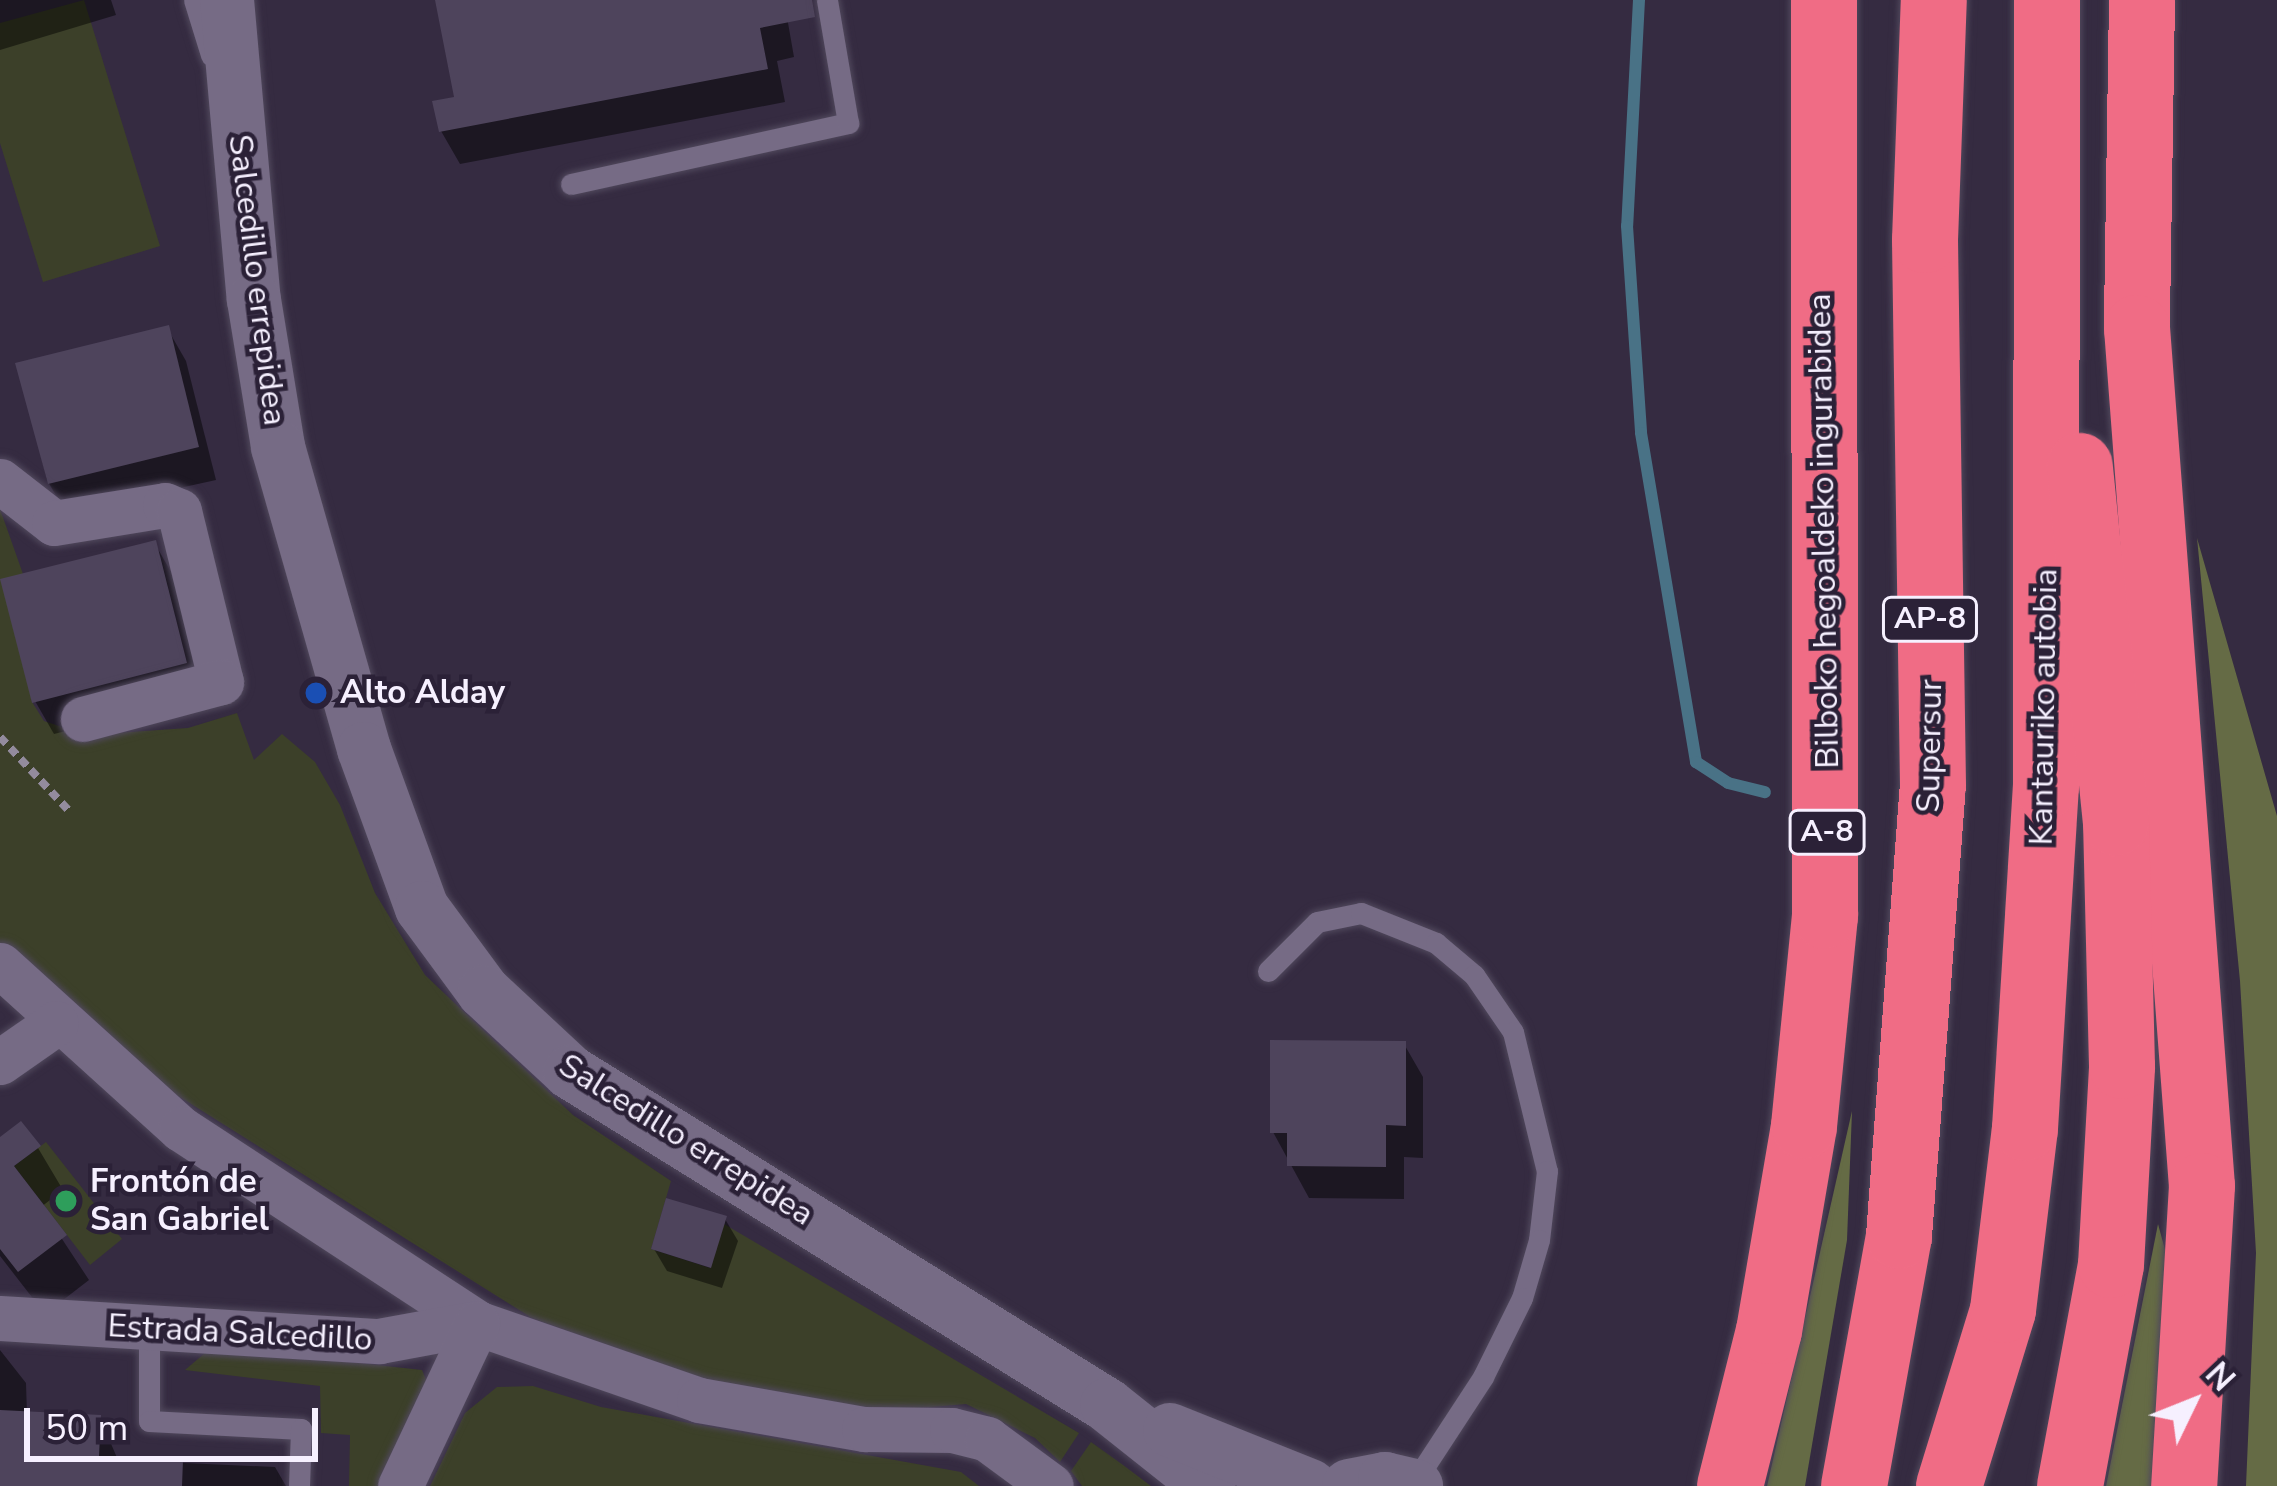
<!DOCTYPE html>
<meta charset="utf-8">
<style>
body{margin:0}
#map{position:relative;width:2277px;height:1486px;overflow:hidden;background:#352b41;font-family:"Nunito Sans",sans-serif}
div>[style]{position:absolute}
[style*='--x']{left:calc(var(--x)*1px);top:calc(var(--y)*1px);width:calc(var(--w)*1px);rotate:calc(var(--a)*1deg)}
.green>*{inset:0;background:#3c4029}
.forest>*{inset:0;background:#656b45}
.shadow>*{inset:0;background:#0007}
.stream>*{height:12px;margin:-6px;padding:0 6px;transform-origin:6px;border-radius:6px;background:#497286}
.building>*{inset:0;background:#4e445c}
.path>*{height:8px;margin-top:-4px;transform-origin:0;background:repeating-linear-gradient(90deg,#938b9d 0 9px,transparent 0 15px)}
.roads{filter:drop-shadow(0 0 3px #50485c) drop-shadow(0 0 3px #50485c)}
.service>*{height:21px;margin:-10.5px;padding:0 10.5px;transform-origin:10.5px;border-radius:10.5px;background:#766b85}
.minor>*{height:45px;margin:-22.5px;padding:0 22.5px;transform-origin:22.5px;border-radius:22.5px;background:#766b85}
.tertiary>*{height:54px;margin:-27px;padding:0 27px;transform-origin:27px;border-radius:27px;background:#766b85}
.motorway>*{height:66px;margin:-33px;padding:0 33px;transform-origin:33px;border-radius:33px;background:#f06c85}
.dots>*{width:33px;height:33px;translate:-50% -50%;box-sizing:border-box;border:6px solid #2b2137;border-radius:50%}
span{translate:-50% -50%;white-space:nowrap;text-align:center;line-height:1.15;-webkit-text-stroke:9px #2b2137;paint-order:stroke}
.shield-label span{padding:3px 9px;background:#2b2137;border:3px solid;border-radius:9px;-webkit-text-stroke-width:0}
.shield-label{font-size:30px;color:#f6f0ff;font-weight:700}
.street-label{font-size:33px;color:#f6f0ff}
.poi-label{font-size:33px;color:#f6f0ff;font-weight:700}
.left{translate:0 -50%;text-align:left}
.north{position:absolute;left:2133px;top:1342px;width:120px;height:120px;-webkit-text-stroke:9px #2b2137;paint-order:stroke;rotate:47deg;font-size:33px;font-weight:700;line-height:48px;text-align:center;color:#f6f0ff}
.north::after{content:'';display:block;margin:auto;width:42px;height:54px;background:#f6f0ff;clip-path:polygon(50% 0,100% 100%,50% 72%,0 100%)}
.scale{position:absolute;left:24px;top:1408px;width:294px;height:54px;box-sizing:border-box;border:6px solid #f6f0ff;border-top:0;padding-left:15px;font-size:36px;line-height:42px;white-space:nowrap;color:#f6f0ff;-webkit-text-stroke:9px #2b2137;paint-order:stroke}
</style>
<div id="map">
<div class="green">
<i style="clip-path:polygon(84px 0,160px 246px,43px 282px,0 143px,0 23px)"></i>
<i style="clip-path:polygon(0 509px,23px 574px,32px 702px,44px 721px,86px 735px,188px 728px,237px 713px,254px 760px,282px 734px,315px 762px,340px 805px,375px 893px,425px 975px,573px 1115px,671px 1181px,651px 1249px,710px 1268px,724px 1224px,1079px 1433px,1060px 1462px,1035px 1438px,966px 1404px,885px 1411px,769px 1403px,532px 1318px,148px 1077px,0 945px)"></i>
<i style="clip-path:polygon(46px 1142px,122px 1239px,90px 1265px,14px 1166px)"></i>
<i style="clip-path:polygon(212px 1347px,422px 1370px,428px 1384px,380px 1486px,349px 1486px,350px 1435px,321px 1433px,320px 1386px,185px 1370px)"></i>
<i style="clip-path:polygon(533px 1386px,601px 1407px,961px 1472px,979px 1486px,430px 1486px,465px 1413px,497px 1387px)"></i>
<i style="clip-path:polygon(1091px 1442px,1123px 1465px,1151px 1486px,1082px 1486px,1071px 1471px)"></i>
</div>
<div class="forest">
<i style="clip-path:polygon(2197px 538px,2277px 816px,2277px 1486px,2246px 1486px,2256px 1253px,2240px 981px)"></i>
<i style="clip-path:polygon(1852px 1111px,1847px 1240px,1805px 1486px,1767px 1486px)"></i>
<i style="clip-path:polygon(2158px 1224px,2170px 1268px,2159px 1486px,2106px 1486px)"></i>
</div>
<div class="shadow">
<i style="clip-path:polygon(0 0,111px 0,116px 15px,0 50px)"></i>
<i style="clip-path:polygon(438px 0,784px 0,794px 57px,777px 61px,785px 102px,460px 164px,441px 131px,457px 100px)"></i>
<i style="clip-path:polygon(167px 328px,186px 361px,216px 480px,66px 513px,47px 480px,18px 365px)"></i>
<i style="clip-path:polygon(155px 544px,174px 577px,204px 696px,54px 734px,35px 701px)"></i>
<i style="clip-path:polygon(1404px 1044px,1423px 1077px,1423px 1158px,1404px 1157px,1404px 1199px,1309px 1198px,1273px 1132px)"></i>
<i style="clip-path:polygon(0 1141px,38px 1148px,63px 1190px,41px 1207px,89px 1280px,45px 1314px,0 1256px)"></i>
<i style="clip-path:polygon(725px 1219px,738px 1241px,722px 1288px,667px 1271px,654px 1249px)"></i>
<i style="clip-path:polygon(0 1350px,26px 1383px,27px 1414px,100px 1418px,118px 1460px,275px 1467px,286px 1486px,0 1486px)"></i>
</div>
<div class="stream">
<i style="--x:1639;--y:0;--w:226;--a:93"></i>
<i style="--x:1627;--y:226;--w:207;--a:86.1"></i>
<i style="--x:1641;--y:433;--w:334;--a:80.5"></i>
<i style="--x:1696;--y:762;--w:38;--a:33"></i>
<i style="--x:1728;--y:783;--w:38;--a:14"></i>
</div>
<div class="building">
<i style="clip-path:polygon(435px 0,812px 0,815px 17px,760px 28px,768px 69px,439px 132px,432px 101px,454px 97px)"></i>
<i style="clip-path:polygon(169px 325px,199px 447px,48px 484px,15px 363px)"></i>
<i style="clip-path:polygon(156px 540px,187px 663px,32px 703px,0 579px)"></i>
<i style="clip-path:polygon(1270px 1040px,1406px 1041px,1406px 1126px,1386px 1125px,1386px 1167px,1287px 1166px,1287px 1133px,1270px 1133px)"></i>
<i style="clip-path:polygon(21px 1121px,41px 1146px,14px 1166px,67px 1235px,18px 1272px,0 1249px,0 1137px)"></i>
<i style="clip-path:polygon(666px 1198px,727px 1216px,711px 1268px,651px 1249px)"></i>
<i style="clip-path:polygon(0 1410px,101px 1415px,99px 1456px,183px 1460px,182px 1486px,0 1486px)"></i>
</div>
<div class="path">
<i style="--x:0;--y:737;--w:104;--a:46.9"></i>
</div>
<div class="roads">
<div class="service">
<i style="--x:194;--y:0;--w:58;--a:72.8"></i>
<i style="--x:571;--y:184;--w:284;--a:-12.4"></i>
<i style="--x:848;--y:123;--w:125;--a:-99.7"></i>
<i style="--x:1268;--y:971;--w:69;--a:-45"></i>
<i style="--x:1317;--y:922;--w:45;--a:-11.6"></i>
<i style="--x:1361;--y:913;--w:81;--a:21.8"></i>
<i style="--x:1436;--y:943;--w:50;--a:40.1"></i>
<i style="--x:1474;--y:975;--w:69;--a:55.6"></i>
<i style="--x:1513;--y:1032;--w:143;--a:76.3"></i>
<i style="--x:1547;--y:1171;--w:69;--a:96.6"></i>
<i style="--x:1539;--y:1240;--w:60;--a:106.3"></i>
<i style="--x:1522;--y:1298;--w:88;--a:116.3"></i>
<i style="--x:1483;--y:1377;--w:128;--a:123.2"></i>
<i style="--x:149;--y:1330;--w:91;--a:90"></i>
<i style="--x:149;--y:1421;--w:152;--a:3"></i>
<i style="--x:301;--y:1429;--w:57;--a:92"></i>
</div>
<div class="minor">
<i style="--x:0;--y:481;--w:68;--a:37.9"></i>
<i style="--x:54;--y:523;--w:112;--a:-9.2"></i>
<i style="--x:165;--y:505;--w:15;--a:23"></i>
<i style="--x:179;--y:511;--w:176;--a:76.2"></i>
<i style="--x:221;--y:682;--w:143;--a:165"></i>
<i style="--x:0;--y:965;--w:244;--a:42.2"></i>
<i style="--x:181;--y:1129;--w:354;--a:33.2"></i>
<i style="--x:477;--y:1323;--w:235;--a:19.1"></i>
<i style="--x:699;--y:1400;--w:168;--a:10"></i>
<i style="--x:864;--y:1429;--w:88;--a:0.7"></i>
<i style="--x:952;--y:1430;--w:36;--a:14"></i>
<i style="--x:987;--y:1439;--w:79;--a:36.3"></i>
<i style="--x:0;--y:1062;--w:68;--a:-34.9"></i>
<i style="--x:0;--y:1318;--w:380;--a:3.5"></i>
<i style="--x:379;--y:1341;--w:100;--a:-10.4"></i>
<i style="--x:400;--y:1486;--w:180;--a:-64.7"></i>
</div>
<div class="tertiary">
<i style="--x:227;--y:0;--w:301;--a:84.9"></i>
<i style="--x:254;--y:300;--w:149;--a:80.7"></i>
<i style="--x:278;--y:447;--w:314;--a:74.1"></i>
<i style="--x:364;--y:749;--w:169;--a:70"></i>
<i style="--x:422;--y:908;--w:104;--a:53.6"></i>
<i style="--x:484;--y:992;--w:117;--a:42.9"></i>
<i style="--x:570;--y:1072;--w:632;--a:31.8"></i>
<i style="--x:1107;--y:1405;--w:130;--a:38.5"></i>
<i style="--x:1170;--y:1430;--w:151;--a:21.8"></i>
<i style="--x:1349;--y:1486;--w:37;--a:-11"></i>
<i style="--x:1385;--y:1479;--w:32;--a:13"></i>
</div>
<div class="motorway">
<i style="--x:2142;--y:0;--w:328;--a:90.9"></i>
<i style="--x:2137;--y:328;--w:860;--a:85.67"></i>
<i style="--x:2202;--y:1186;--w:301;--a:93.4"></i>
<i style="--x:1730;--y:1486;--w:160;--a:-75.9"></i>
<i style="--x:1769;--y:1331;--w:208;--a:-80.3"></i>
<i style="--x:1804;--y:1126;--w:211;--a:-84.3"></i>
<i style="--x:1825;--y:916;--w:916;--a:-90.06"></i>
<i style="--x:1854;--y:1486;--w:254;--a:-79.8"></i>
<i style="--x:1899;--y:1236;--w:451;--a:-85.7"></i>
<i style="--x:1933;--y:786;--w:546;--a:-90.84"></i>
<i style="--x:1925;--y:240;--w:240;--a:-87.9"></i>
<i style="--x:1949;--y:1486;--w:184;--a:-72.9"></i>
<i style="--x:2003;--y:1310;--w:183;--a:-83.1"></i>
<i style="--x:2025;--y:1128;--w:343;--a:-86.5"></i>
<i style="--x:2046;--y:786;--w:786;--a:-89.93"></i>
<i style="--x:2070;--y:1486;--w:225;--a:-79.5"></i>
<i style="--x:2111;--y:1265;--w:199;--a:-86.8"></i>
<i style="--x:2122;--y:1066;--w:243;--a:-91.4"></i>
<i style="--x:2116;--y:823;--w:359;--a:-95.8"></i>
</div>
</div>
<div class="dots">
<i style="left:316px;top:693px;background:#1a4fb4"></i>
<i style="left:66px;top:1201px;background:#2e9e5b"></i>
</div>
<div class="shield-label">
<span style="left:1930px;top:619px">AP-8</span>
<span style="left:1827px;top:832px">A-8</span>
</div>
<div class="street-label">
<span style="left:257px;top:280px;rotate:83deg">Salcedillo errepidea</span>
<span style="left:1824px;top:531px;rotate:-91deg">Bilboko hegoaldeko ingurabidea</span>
<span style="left:2044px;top:707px;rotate:-89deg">Kantauriko autobia</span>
<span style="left:1930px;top:746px;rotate:-89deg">Supersur</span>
<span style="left:686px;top:1140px;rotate:32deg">Salcedillo errepidea</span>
<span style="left:240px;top:1333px;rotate:3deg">Estrada Salcedillo</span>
</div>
<div class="poi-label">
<span class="left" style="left:340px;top:693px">Alto Alday</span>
<span class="left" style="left:90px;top:1201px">Frontón de<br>San Gabriel</span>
</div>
<div class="north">N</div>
<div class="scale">50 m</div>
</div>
